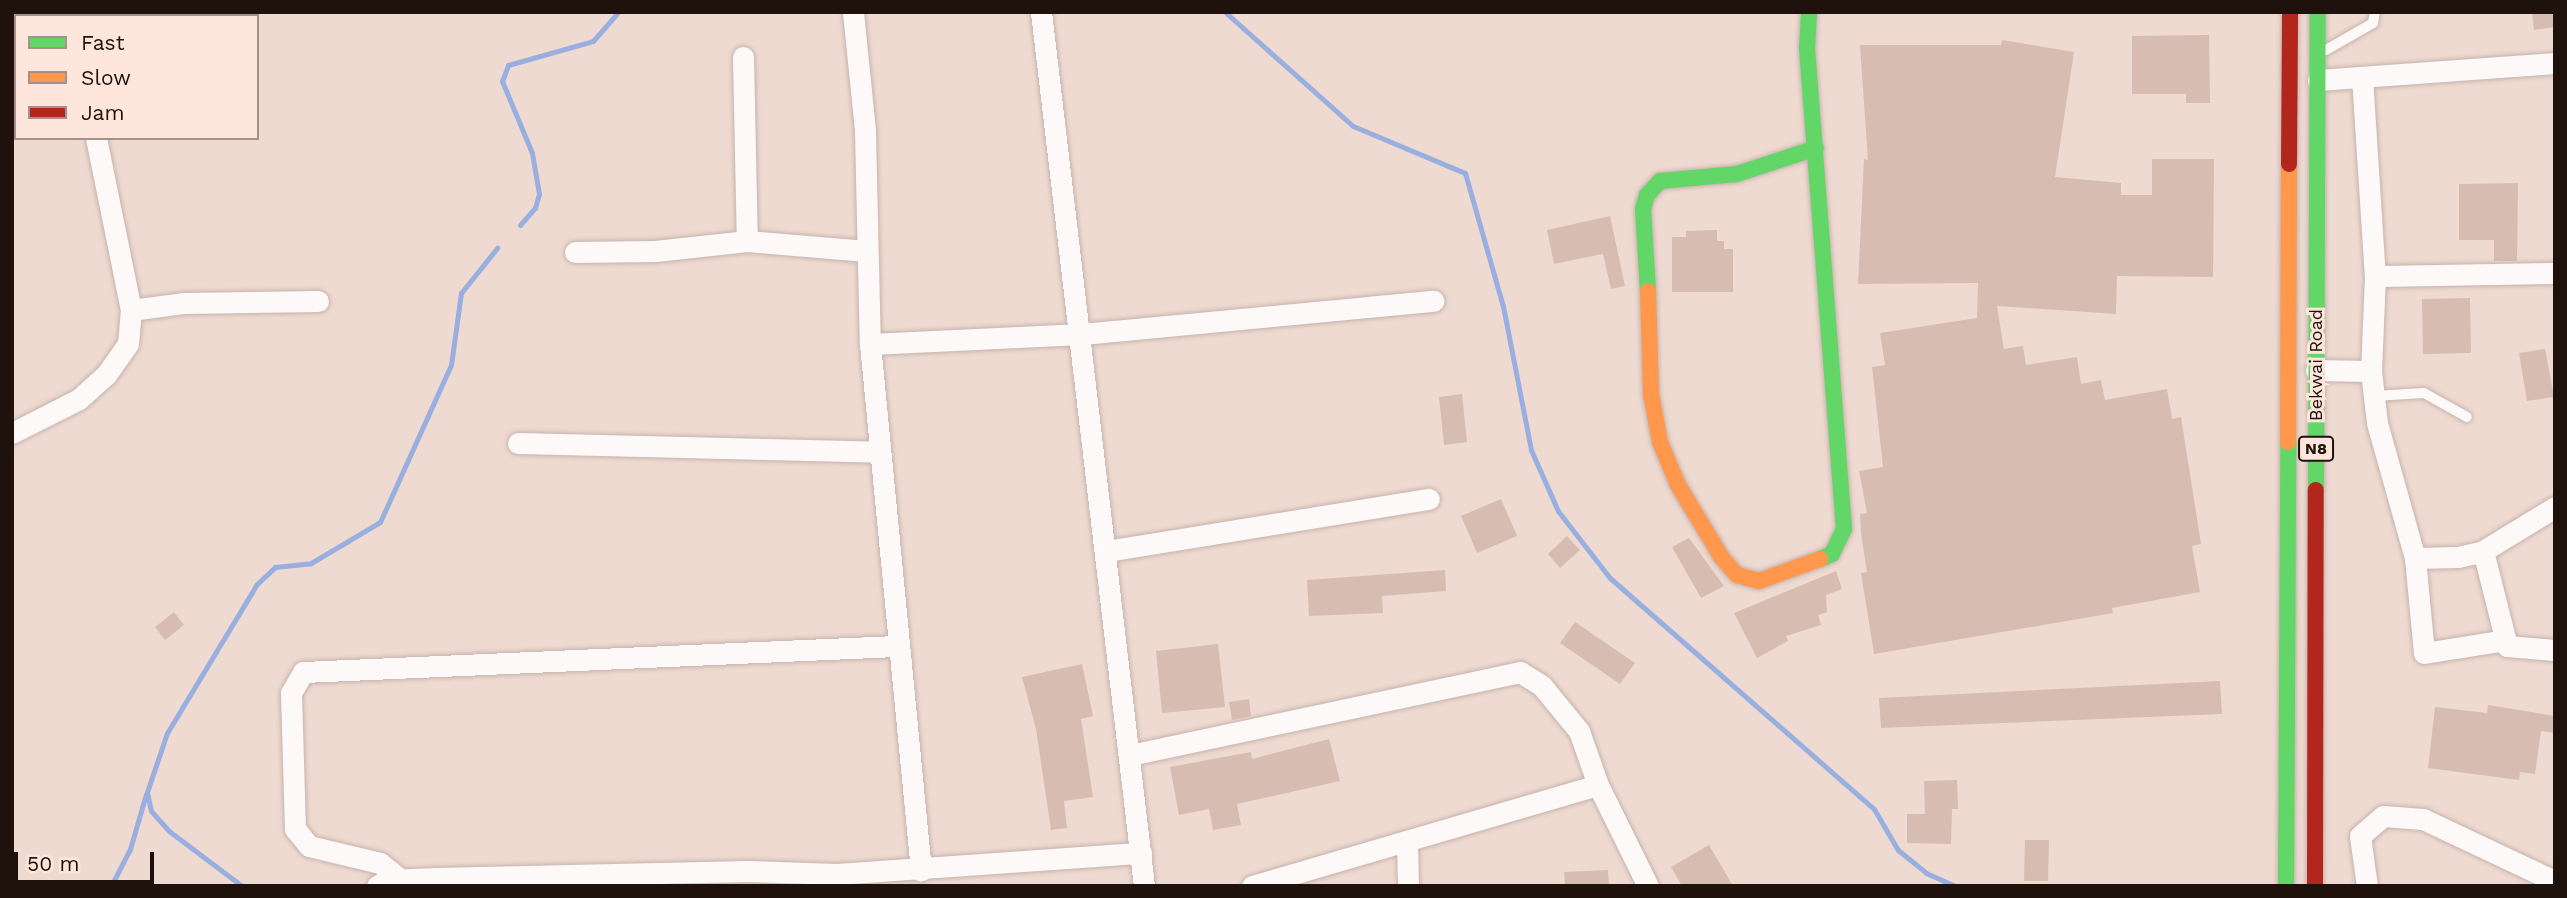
<!DOCTYPE html>
<style>
body{margin:0}
#map{position:relative;width:2567px;height:898px;overflow:hidden;background:#efdad1;font-family:"Work Sans",sans-serif}
div>[style]{position:absolute}
[style*='--x']{left:calc(var(--x)*1px);top:calc(var(--y)*1px);width:calc(var(--w)*1px);rotate:calc(var(--a)*1deg)}
.stream>*{height:5px;margin:-2.5px;padding:0 2.5px;transform-origin:2.5px;border-radius:2.5px;background:#98afe0}
.building>*{inset:0;background:#d7bcb1}
.roads{filter:drop-shadow(0 0 2px #c5b4ad) drop-shadow(0 0 2px #c5b4ad)}
.lane>*{height:10px;margin:-5px;padding:0 5px;transform-origin:5px;border-radius:5px;background:#fdf9f8}
.street>*{height:21px;margin:-10.5px;padding:0 10.5px;transform-origin:10.5px;border-radius:10.5px;background:#fdf9f8}
.fast>*{height:16px;margin:-8px;padding:0 8px;transform-origin:8px;border-radius:8px;background:#63d668}
.slow>*{height:16px;margin:-8px;padding:0 8px;transform-origin:8px;border-radius:8px;background:#ff974d}
.jam>*{height:16px;margin:-8px;padding:0 8px;transform-origin:8px;border-radius:8px;background:#b3261e}
span{translate:-50% -50%;white-space:nowrap;text-align:center;line-height:1.15;-webkit-text-stroke:6px #fee6dc;paint-order:stroke}
.shield-label span{padding:2px 5px;background:#fee6dc;border:2px solid;border-radius:5px;-webkit-text-stroke-width:0}
.shield-label{font-size:16px;color:#1f120c;font-weight:700}
.street-label{font-size:18px;color:#1f120c}
.frame{position:absolute;inset:0;border:14px solid #1f120c;pointer-events:none}
.legend{position:absolute;left:14px;top:14px;width:245px;height:126px;box-sizing:border-box;background:#fee6dc;border:2px solid #a59189;margin:0;padding:9px 12px;list-style:none;font-size:21px;color:#1f120c}
.legend li{display:flex;align-items:center;gap:14px;height:35px}
.legend b{width:35px;border:2px solid #a59189}
.scale{position:absolute;left:14px;top:852px;width:140px;height:32px;box-sizing:border-box;border:4px solid #1f120c;border-top:0;padding-left:9px;font-size:21px;line-height:24px;white-space:nowrap;color:#1f120c;-webkit-text-stroke:5px #fee6dc;paint-order:stroke}
</style>
<div id="map">
<div class="stream">
<i style="--x:1225;--y:12;--w:171;--a:41.7"></i>
<i style="--x:1353;--y:126;--w:121;--a:22.8"></i>
<i style="--x:1465;--y:173;--w:138;--a:74.1"></i>
<i style="--x:1503;--y:306;--w:147;--a:79"></i>
<i style="--x:1531;--y:450;--w:67;--a:66.1"></i>
<i style="--x:1558;--y:511;--w:85;--a:52.2"></i>
<i style="--x:1610;--y:578;--w:351;--a:41.2"></i>
<i style="--x:1874;--y:809;--w:48;--a:59.7"></i>
<i style="--x:1898;--y:850;--w:36;--a:39"></i>
<i style="--x:1926;--y:873;--w:32;--a:24"></i>
<i style="--x:520;--y:225;--w:23;--a:-49"></i>
<i style="--x:535;--y:208;--w:15;--a:-74"></i>
<i style="--x:539;--y:194;--w:42;--a:-99.7"></i>
<i style="--x:532;--y:153;--w:78;--a:-112.6"></i>
<i style="--x:502;--y:81;--w:17;--a:-69"></i>
<i style="--x:508;--y:65;--w:88;--a:-15.8"></i>
<i style="--x:593;--y:41;--w:38;--a:-49"></i>
<i style="--x:111;--y:886;--w:42;--a:-62.8"></i>
<i style="--x:130;--y:849;--w:57;--a:-73.8"></i>
<i style="--x:242;--y:886;--w:91;--a:-143"></i>
<i style="--x:169;--y:831;--w:27;--a:-132"></i>
<i style="--x:151;--y:811;--w:19;--a:-102"></i>
<i style="--x:147;--y:792;--w:62;--a:-71.3"></i>
<i style="--x:167;--y:733;--w:174;--a:-58.9"></i>
<i style="--x:257;--y:584;--w:25;--a:-43"></i>
<i style="--x:275;--y:567;--w:36;--a:-6"></i>
<i style="--x:311;--y:563;--w:80;--a:-30.7"></i>
<i style="--x:380;--y:522;--w:172;--a:-65.7"></i>
<i style="--x:451;--y:365;--w:73;--a:-82.1"></i>
<i style="--x:461;--y:293;--w:58;--a:-51.3"></i>
</div>
<div class="building">
<i style="clip-path:polygon(2532px 12px,2555px 12px,2555px 27px,2534px 30px)"></i>
<i style="clip-path:polygon(2209px 35px,2210px 103px,2186px 103px,2186px 94px,2132px 94px,2132px 36px)"></i>
<i style="clip-path:polygon(2002px 40px,2074px 52px,2055px 177px,2121px 183px,2121px 195px,2152px 195px,2152px 159px,2214px 159px,2213px 277px,2117px 276px,2116px 314px,1997px 306px,2004px 349px,2023px 346px,2026px 365px,2077px 357px,2081px 384px,2101px 380px,2105px 400px,2167px 389px,2172px 419px,2181px 417px,2201px 544px,2192px 546px,2200px 592px,2112px 608px,2113px 613px,1874px 654px,1861px 573px,1867px 572px,1861px 533px,1860px 514px,1867px 513px,1859px 471px,1883px 467px,1872px 367px,1885px 365px,1880px 333px,1977px 318px,1978px 283px,1858px 284px,1864px 159px,1868px 160px,1860px 45px,2001px 45px)"></i>
<i style="clip-path:polygon(2518px 183px,2517px 261px,2494px 261px,2494px 240px,2459px 240px,2459px 184px)"></i>
<i style="clip-path:polygon(1610px 216px,1625px 286px,1611px 289px,1603px 254px,1554px 264px,1547px 230px)"></i>
<i style="clip-path:polygon(1717px 230px,1717px 241px,1724px 241px,1724px 249px,1733px 249px,1733px 292px,1672px 292px,1672px 237px,1686px 237px,1686px 231px)"></i>
<i style="clip-path:polygon(2470px 298px,2471px 353px,2423px 354px,2422px 299px)"></i>
<i style="clip-path:polygon(2545px 349px,2554px 397px,2527px 401px,2519px 353px)"></i>
<i style="clip-path:polygon(1462px 394px,1467px 442px,1444px 445px,1439px 397px)"></i>
<i style="clip-path:polygon(1501px 499px,1517px 536px,1477px 553px,1461px 516px)"></i>
<i style="clip-path:polygon(1567px 536px,1580px 550px,1560px 568px,1548px 554px)"></i>
<i style="clip-path:polygon(1689px 538px,1724px 586px,1701px 598px,1672px 547px)"></i>
<i style="clip-path:polygon(1445px 570px,1446px 591px,1382px 596px,1383px 613px,1309px 616px,1307px 580px)"></i>
<i style="clip-path:polygon(1836px 571px,1842px 589px,1826px 595px,1827px 612px,1818px 615px,1821px 625px,1786px 636px,1788px 641px,1757px 658px,1734px 613px)"></i>
<i style="clip-path:polygon(174px 612px,184px 625px,165px 640px,155px 627px)"></i>
<i style="clip-path:polygon(1575px 622px,1635px 663px,1620px 684px,1560px 643px)"></i>
<i style="clip-path:polygon(1218px 644px,1225px 707px,1162px 713px,1156px 651px)"></i>
<i style="clip-path:polygon(1082px 664px,1093px 716px,1081px 719px,1093px 797px,1064px 801px,1067px 828px,1051px 830px,1036px 729px,1022px 677px)"></i>
<i style="clip-path:polygon(2220px 681px,2222px 714px,1881px 728px,1879px 698px)"></i>
<i style="clip-path:polygon(1249px 699px,1251px 716px,1232px 720px,1229px 702px)"></i>
<i style="clip-path:polygon(2488px 705px,2555px 716px,2555px 733px,2541px 731px,2535px 774px,2520px 772px,2519px 780px,2428px 768px,2435px 707px,2487px 713px)"></i>
<i style="clip-path:polygon(1329px 739px,1340px 781px,1237px 804px,1241px 825px,1213px 830px,1209px 809px,1179px 815px,1170px 767px,1251px 752px,1252px 759px)"></i>
<i style="clip-path:polygon(1957px 780px,1958px 809px,1952px 809px,1951px 844px,1907px 843px,1907px 814px,1925px 814px,1924px 781px)"></i>
<i style="clip-path:polygon(2025px 840px,2049px 840px,2048px 881px,2024px 881px)"></i>
<i style="clip-path:polygon(1709px 845px,1733px 886px,1682px 886px,1671px 867px)"></i>
<i style="clip-path:polygon(1608px 870px,1609px 886px,1565px 886px,1564px 872px)"></i>
</div>
<div class="roads">
<div class="lane">
<i style="--x:2326;--y:50;--w:54;--a:-29.9"></i>
<i style="--x:2373;--y:23;--w:11;--a:-80"></i>
<i style="--x:2374;--y:396;--w:50;--a:-3.4"></i>
<i style="--x:2424;--y:393;--w:49;--a:29.2"></i>
</div>
<div class="street">
<i style="--x:65;--y:12;--w:4;--a:76"></i>
<i style="--x:853;--y:12;--w:120;--a:84.2"></i>
<i style="--x:865;--y:131;--w:213;--a:88.7"></i>
<i style="--x:870;--y:344;--w:529;--a:84.47"></i>
<i style="--x:1041;--y:12;--w:880;--a:83.28"></i>
<i style="--x:743;--y:57;--w:184;--a:88.8"></i>
<i style="--x:2362;--y:77;--w:199;--a:86.3"></i>
<i style="--x:2375;--y:276;--w:95;--a:92.4"></i>
<i style="--x:2371;--y:371;--w:52;--a:83.4"></i>
<i style="--x:2377;--y:423;--w:140;--a:74.3"></i>
<i style="--x:2415;--y:558;--w:43;--a:-1.3"></i>
<i style="--x:2458;--y:557;--w:26;--a:-13"></i>
<i style="--x:2483;--y:551;--w:84;--a:-31.4"></i>
<i style="--x:2318;--y:80;--w:238;--a:-4.1"></i>
<i style="--x:575;--y:252;--w:80;--a:-0.7"></i>
<i style="--x:655;--y:251;--w:93;--a:-6.2"></i>
<i style="--x:747;--y:241;--w:120;--a:4.8"></i>
<i style="--x:2375;--y:276;--w:180;--a:-1"></i>
<i style="--x:131;--y:310;--w:52;--a:-7.7"></i>
<i style="--x:183;--y:303;--w:135;--a:-0.8"></i>
<i style="--x:870;--y:344;--w:212;--a:-2.7"></i>
<i style="--x:1082;--y:334;--w:353;--a:-5.4"></i>
<i style="--x:2316;--y:370;--w:55;--a:1"></i>
<i style="--x:12;--y:433;--w:75;--a:-26.9"></i>
<i style="--x:79;--y:399;--w:36;--a:-42"></i>
<i style="--x:106;--y:375;--w:38;--a:-55"></i>
<i style="--x:128;--y:344;--w:34;--a:-85"></i>
<i style="--x:131;--y:310;--w:176;--a:-101.5"></i>
<i style="--x:518;--y:443;--w:362;--a:1.4"></i>
<i style="--x:1107;--y:551;--w:326;--a:-9.2"></i>
<i style="--x:2483;--y:551;--w:98;--a:75.8"></i>
<i style="--x:2507;--y:646;--w:48;--a:4.8"></i>
<i style="--x:2415;--y:558;--w:95;--a:84.6"></i>
<i style="--x:2424;--y:653;--w:82;--a:-9.1"></i>
<i style="--x:1130;--y:755;--w:399;--a:-12"></i>
<i style="--x:1520;--y:672;--w:26;--a:32"></i>
<i style="--x:1542;--y:686;--w:58;--a:50.6"></i>
<i style="--x:1579;--y:731;--w:57;--a:70.6"></i>
<i style="--x:1598;--y:785;--w:113;--a:63.7"></i>
<i style="--x:1407;--y:842;--w:44;--a:88.7"></i>
<i style="--x:401;--y:880;--w:27;--a:-141"></i>
<i style="--x:380;--y:863;--w:73;--a:-166.5"></i>
<i style="--x:309;--y:846;--w:22;--a:-129"></i>
<i style="--x:295;--y:829;--w:136;--a:-91.7"></i>
<i style="--x:291;--y:693;--w:24;--a:-60"></i>
<i style="--x:303;--y:672;--w:594;--a:-2.51"></i>
<i style="--x:377;--y:886;--w:13;--a:-29"></i>
<i style="--x:388;--y:880;--w:48;--a:-2.4"></i>
<i style="--x:436;--y:878;--w:312;--a:-1.3"></i>
<i style="--x:748;--y:871;--w:89;--a:1.9"></i>
<i style="--x:837;--y:874;--w:305;--a:-4"></i>
<i style="--x:1252;--y:886;--w:360;--a:-16.3"></i>
<i style="--x:2367;--y:886;--w:50;--a:-98"></i>
<i style="--x:2360;--y:836;--w:30;--a:-41"></i>
<i style="--x:2383;--y:816;--w:40;--a:4.3"></i>
<i style="--x:2423;--y:819;--w:146;--a:25.2"></i>
</div>
<div class="fast">
<i style="--x:1809;--y:12;--w:36;--a:93"></i>
<i style="--x:1807;--y:48;--w:482;--a:85.6"></i>
<i style="--x:1844;--y:529;--w:28;--a:116"></i>
<i style="--x:1832;--y:554;--w:13;--a:157"></i>
<i style="--x:1648;--y:291;--w:82;--a:-93.5"></i>
<i style="--x:1643;--y:209;--w:15;--a:-74"></i>
<i style="--x:1647;--y:195;--w:19;--a:-47"></i>
<i style="--x:1660;--y:181;--w:77;--a:-5.2"></i>
<i style="--x:1737;--y:174;--w:83;--a:-18.2"></i>
<i style="--x:2316;--y:490;--w:478;--a:-89.8"></i>
<i style="--x:2286;--y:886;--w:444;--a:-89.7"></i>
</div>
<div class="slow">
<i style="--x:1648;--y:291;--w:103;--a:88.3"></i>
<i style="--x:1651;--y:394;--w:49;--a:79.4"></i>
<i style="--x:1660;--y:442;--w:47;--a:67.3"></i>
<i style="--x:1678;--y:485;--w:85;--a:58.9"></i>
<i style="--x:1722;--y:558;--w:23;--a:49"></i>
<i style="--x:1737;--y:575;--w:23;--a:15"></i>
<i style="--x:1759;--y:581;--w:65;--a:-19.8"></i>
<i style="--x:2288;--y:442;--w:278;--a:-89.8"></i>
</div>
<div class="jam">
<i style="--x:2289;--y:164;--w:152;--a:-89.6"></i>
<i style="--x:2315;--y:886;--w:396;--a:-89.9"></i>
</div>
</div>
<div class="shield-label">
<span style="left:2316px;top:449px">N8</span>
</div>
<div class="street-label">
<span style="left:2316px;top:365px;rotate:-90deg">Bekwai Road</span>
</div>
<div class="frame"></div>
<ul class="legend">
<li><b style="height:9px;background:#63d668"></b>Fast</li>
<li><b style="height:9px;background:#ff974d"></b>Slow</li>
<li><b style="height:9px;background:#b3261e"></b>Jam</li>
</ul>
<div class="scale">50 m</div>
</div>
